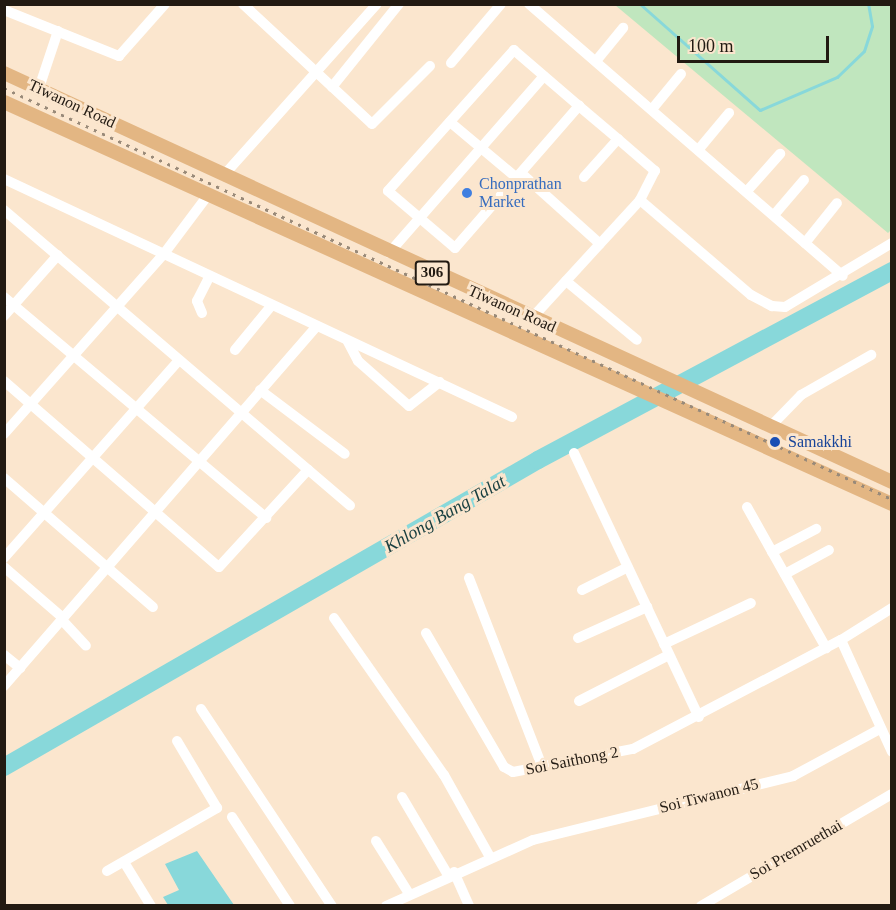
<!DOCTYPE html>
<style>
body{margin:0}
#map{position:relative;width:896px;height:910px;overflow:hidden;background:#fbe6ce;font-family:Georgia,serif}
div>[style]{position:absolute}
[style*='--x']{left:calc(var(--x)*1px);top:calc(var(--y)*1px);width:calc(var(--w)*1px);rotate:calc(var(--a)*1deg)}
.green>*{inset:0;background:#c0e6be}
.water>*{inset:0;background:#88d8da}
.stream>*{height:3px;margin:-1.5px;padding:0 1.5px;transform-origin:1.5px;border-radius:1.5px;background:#88d8da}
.river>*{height:18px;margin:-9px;padding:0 9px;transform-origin:9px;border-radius:9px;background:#88d8da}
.minor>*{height:10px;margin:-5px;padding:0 5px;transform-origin:5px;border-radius:5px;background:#fff}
.major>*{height:14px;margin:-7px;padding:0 7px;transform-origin:7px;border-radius:7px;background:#e3b683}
.rail>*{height:3px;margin-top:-1.5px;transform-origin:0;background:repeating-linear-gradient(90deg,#998a79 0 3px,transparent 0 9px)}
.dots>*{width:16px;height:16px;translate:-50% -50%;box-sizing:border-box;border:3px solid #fbe6ce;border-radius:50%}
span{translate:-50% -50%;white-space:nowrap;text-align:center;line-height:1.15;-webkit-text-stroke:6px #fbe6ce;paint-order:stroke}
.shield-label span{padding:2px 4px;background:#fbe6ce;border:2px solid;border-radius:4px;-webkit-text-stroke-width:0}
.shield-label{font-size:15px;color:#221a12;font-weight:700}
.street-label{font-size:16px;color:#221a12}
.shop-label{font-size:16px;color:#366cbe}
.left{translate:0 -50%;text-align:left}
.transit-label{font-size:16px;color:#164399}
.water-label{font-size:18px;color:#183f40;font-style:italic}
.frame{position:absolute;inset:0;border:6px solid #221a12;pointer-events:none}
.scale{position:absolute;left:677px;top:36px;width:152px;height:27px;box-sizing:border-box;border:3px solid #221a12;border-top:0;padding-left:8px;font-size:18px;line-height:21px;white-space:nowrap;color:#221a12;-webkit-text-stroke:4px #fbe6ce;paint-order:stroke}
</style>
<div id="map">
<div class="green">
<i style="clip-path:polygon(615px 5px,891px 5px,891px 230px,888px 233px)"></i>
</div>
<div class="water">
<i style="clip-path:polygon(197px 851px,234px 905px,168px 905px,163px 897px,179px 890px,165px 864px)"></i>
</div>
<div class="stream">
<i style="--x:640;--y:4;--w:160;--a:41.5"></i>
<i style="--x:760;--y:110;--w:84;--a:-23.2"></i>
<i style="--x:837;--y:77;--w:37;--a:-44"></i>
<i style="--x:864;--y:51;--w:26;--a:-72"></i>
<i style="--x:872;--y:26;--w:22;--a:-100"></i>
</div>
<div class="river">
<i style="--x:4;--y:767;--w:616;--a:-29.89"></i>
<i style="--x:538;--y:460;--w:401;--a:-28.1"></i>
</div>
<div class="minor">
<i style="--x:243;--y:4;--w:176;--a:42.9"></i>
<i style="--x:372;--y:124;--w:82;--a:-45"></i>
<i style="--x:529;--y:4;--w:415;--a:40.9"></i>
<i style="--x:4;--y:10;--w:124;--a:21.8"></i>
<i style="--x:119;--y:56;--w:69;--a:-48.5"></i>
<i style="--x:596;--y:61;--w:43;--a:-50.7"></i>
<i style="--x:451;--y:63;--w:77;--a:-49.7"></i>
<i style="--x:332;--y:87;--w:107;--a:-51.1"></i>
<i style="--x:39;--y:88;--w:60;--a:-71.6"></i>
<i style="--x:653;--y:108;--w:44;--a:-50.5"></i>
<i style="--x:450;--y:122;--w:87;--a:39.9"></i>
<i style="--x:699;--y:149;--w:47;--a:-50.2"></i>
<i style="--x:521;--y:173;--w:106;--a:41.9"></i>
<i style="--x:224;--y:175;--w:229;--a:-48.2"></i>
<i style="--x:584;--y:177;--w:51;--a:-48.2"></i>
<i style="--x:4;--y:179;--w:561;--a:25.1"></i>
<i style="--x:747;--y:191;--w:50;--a:-48.3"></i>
<i style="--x:640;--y:200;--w:146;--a:40.6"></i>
<i style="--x:751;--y:295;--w:24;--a:28"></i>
<i style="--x:772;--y:306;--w:13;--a:4"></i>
<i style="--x:785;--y:307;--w:125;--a:-30.9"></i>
<i style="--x:4;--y:210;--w:455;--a:40.5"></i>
<i style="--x:774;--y:215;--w:46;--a:-49.4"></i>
<i style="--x:805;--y:243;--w:51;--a:-51.3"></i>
<i style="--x:389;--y:253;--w:235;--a:-48.8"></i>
<i style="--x:566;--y:281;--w:92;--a:39.7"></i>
<i style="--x:4;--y:297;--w:343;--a:40.1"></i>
<i style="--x:202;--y:313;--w:13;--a:-113"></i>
<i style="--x:197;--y:301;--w:28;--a:-63"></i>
<i style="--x:4;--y:316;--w:81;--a:-48.5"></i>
<i style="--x:532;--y:318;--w:160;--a:-47.5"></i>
<i style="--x:640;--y:200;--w:33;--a:-63"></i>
<i style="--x:655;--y:171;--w:49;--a:-139.1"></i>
<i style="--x:618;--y:139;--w:51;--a:-139.8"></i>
<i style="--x:579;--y:106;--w:86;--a:-139.3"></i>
<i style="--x:514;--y:50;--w:189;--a:131.8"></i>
<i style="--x:388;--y:191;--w:88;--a:40.4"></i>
<i style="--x:455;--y:248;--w:189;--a:-48.9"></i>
<i style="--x:348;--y:342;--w:21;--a:62"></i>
<i style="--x:358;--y:361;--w:68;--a:41.4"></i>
<i style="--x:409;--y:406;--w:39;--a:-38"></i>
<i style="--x:235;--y:350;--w:58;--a:-50.6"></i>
<i style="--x:4;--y:381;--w:284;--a:40.9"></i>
<i style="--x:219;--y:567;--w:132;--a:-47.5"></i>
<i style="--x:260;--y:390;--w:106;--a:37"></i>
<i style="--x:770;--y:427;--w:45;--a:-45.9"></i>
<i style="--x:801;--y:395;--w:81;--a:-29.7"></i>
<i style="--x:4;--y:434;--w:239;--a:-48.4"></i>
<i style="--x:163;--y:255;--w:75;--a:-53.1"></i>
<i style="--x:574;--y:453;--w:292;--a:64.7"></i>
<i style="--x:4;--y:478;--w:197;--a:40.9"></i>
<i style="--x:747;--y:507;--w:162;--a:60.7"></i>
<i style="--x:772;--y:552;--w:50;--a:-27.6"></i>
<i style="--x:4;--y:558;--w:264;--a:-48.5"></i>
<i style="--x:4;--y:567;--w:78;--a:40.8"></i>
<i style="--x:785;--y:574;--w:50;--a:-28.6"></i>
<i style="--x:469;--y:578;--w:199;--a:68.8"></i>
<i style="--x:582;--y:590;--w:51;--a:-26.6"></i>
<i style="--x:892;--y:608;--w:60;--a:147.9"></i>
<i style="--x:841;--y:640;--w:123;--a:65.5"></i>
<i style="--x:334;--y:618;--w:192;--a:55"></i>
<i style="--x:444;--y:775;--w:94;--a:60.7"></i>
<i style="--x:62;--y:620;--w:35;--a:47"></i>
<i style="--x:426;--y:633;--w:155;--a:59.8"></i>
<i style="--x:504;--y:767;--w:10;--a:29"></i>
<i style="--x:513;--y:772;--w:122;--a:-10.9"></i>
<i style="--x:633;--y:749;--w:235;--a:-27.7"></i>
<i style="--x:578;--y:638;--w:76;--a:-24.2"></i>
<i style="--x:664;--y:644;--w:96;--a:-25.2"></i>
<i style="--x:4;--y:655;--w:21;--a:39"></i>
<i style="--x:4;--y:686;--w:477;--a:-49"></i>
<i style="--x:579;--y:701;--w:101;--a:-27.1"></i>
<i style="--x:201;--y:709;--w:237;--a:56.4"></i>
<i style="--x:402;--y:797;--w:91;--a:59.5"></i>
<i style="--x:232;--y:817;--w:106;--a:56.9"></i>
<i style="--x:376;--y:841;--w:60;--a:57.9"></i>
<i style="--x:124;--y:862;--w:52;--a:58.5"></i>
<i style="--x:107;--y:871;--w:127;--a:-29.8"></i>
<i style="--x:217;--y:808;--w:78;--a:-120.8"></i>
<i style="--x:454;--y:872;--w:37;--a:66"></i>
<i style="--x:386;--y:906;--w:161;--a:-24.2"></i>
<i style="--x:533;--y:840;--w:268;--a:-13.8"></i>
<i style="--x:793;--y:776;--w:99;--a:-28.4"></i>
<i style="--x:701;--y:906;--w:221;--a:-30.4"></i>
</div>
<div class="major">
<i style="--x:4;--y:73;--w:978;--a:24.73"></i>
<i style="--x:4;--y:102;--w:975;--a:24.36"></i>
</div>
<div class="rail">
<i style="--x:4;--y:88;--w:979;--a:24.84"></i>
</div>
<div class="dots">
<i style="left:467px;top:193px;background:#3f7fe0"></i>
<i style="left:775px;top:442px;background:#1a4fb4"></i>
</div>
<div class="shield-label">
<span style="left:432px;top:273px">306</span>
</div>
<div class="street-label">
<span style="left:72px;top:104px;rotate:25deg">Tiwanon Road</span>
<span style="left:512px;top:309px;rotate:24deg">Tiwanon Road</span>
<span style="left:572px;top:761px;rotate:-11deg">Soi Saithong 2</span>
<span style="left:709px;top:796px;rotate:-14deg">Soi Tiwanon 45</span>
<span style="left:796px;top:850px;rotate:-30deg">Soi Premruethai</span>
</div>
<div class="shop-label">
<span class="left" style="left:479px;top:193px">Chonprathan<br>Market</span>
</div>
<div class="transit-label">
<span class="left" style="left:788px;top:442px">Samakkhi</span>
</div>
<div class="water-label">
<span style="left:445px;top:514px;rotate:-30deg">Khlong Bang Talat</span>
</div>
<div class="frame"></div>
<div class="scale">100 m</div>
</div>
